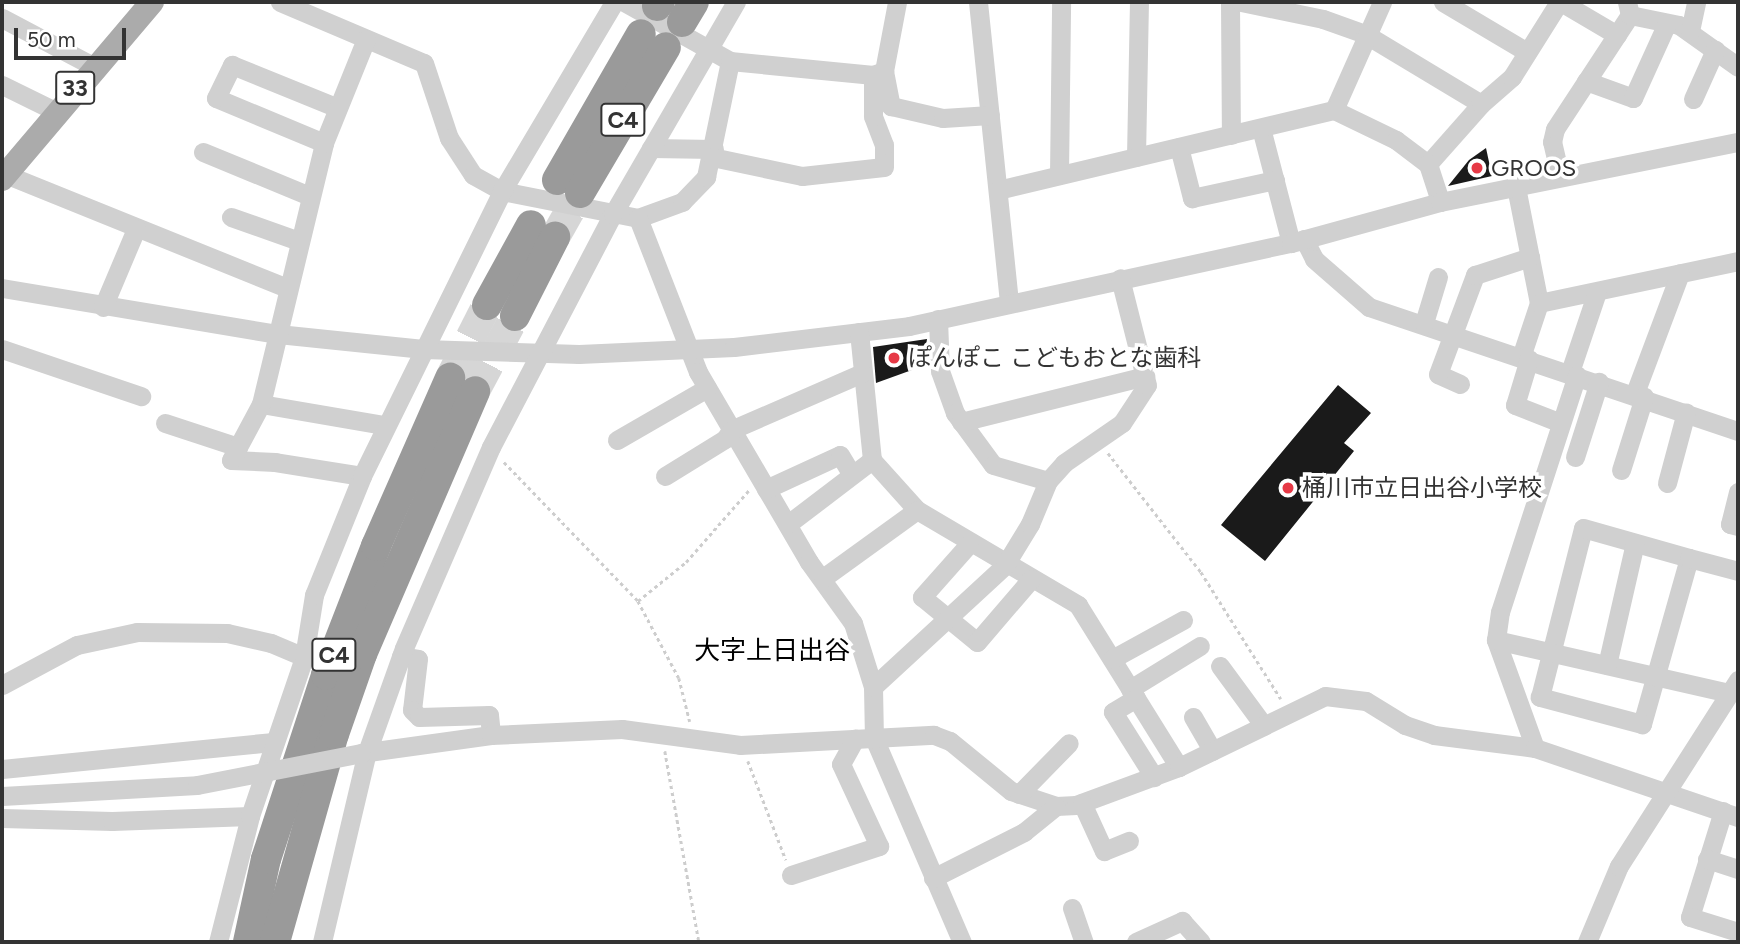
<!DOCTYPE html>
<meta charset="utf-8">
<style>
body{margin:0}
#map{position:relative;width:1740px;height:944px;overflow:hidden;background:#fff;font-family:Figtree,"Noto Sans JP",sans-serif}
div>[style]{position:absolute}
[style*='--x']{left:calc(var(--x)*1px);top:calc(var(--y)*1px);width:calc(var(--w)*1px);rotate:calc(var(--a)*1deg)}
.building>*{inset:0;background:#1a1a1a}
.highway-tunnel>*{height:30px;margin-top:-15px;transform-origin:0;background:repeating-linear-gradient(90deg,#d6d6d6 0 30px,transparent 0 45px)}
.path>*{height:2.5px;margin-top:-1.25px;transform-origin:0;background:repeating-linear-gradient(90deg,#cdcdcd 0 3.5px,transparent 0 7px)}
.minor>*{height:19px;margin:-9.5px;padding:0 9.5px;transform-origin:9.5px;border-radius:9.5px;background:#d0d0d0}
.major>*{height:24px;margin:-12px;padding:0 12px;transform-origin:12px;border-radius:12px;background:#ababab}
.highway>*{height:30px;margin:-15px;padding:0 15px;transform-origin:15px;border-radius:15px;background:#9a9a9a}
.minor-bridge>*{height:19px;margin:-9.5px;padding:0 9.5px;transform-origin:9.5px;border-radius:9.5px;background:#d0d0d0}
.dots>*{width:19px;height:19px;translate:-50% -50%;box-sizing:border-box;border:4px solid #fff;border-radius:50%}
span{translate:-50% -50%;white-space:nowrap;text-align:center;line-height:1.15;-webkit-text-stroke:7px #fff;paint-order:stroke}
.shield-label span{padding:2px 5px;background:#fff;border:2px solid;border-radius:5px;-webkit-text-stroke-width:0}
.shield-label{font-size:23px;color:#333;font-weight:700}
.poi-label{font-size:24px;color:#333}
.left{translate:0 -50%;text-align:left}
.neighbourhood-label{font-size:26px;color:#000}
.frame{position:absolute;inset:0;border:4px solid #333;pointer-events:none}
.scale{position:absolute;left:14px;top:28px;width:112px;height:32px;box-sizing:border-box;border:4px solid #333;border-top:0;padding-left:9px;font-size:21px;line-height:24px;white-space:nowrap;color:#333;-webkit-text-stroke:5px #fff;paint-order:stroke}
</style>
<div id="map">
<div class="building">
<i style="clip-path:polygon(1486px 148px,1492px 176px,1448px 186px,1469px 160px)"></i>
<i style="clip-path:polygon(927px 339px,923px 366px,876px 383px,873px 347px)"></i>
<i style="clip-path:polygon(1338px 385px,1371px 413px,1344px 443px,1354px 451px,1265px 561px,1221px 525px)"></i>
</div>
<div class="highway-tunnel">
<i style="--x:555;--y:237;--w:51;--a:-60.4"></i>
<i style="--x:450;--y:378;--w:82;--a:-63.1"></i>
<i style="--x:475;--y:391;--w:85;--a:-61.9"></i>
</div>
<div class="path">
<i style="--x:1108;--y:453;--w:151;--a:52"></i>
<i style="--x:1201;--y:572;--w:150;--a:57.8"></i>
<i style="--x:504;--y:462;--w:193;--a:46"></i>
<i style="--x:638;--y:601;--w:87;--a:62"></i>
<i style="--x:679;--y:678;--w:45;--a:76"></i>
<i style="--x:638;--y:601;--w:62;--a:-39.1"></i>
<i style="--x:686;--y:562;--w:96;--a:-48.8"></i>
<i style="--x:665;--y:751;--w:194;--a:79.9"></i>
<i style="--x:748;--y:761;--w:106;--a:69"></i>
</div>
<div class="minor">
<i style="--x:280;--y:2;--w:156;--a:23"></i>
<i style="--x:424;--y:63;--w:79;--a:71.6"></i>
<i style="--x:449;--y:138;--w:44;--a:57"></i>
<i style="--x:473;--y:175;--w:33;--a:29"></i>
<i style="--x:502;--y:191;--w:139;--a:11.2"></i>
<i style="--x:638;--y:218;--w:47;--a:-20"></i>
<i style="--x:682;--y:202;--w:35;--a:-46"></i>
<i style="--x:706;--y:177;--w:118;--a:-78.3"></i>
<i style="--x:624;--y:2;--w:121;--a:29.1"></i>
<i style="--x:730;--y:61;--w:144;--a:5.6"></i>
<i style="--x:873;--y:75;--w:12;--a:-20"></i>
<i style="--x:884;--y:71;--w:70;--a:-79.3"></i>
<i style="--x:978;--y:2;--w:302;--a:84.1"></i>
<i style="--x:1230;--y:2;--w:133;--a:89.6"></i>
<i style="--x:1241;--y:2;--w:84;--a:11.7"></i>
<i style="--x:1323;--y:19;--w:45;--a:19.7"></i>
<i style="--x:1365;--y:34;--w:135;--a:31.1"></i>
<i style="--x:1443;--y:2;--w:98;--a:30.8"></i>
<i style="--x:1561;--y:2;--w:65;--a:30.5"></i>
<i style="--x:1630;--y:15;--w:50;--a:11.5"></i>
<i style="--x:1679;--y:25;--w:72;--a:35.4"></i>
<i style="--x:2;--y:18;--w:103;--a:27.8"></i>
<i style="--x:1690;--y:31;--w:30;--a:-78"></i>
<i style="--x:884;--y:71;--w:36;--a:79"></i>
<i style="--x:891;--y:106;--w:53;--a:13"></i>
<i style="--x:943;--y:118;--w:47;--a:-3.7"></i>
<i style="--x:1586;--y:81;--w:50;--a:19.9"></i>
<i style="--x:1633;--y:98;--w:82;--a:-65.6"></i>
<i style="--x:2;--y:85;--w:59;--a:26.1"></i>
<i style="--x:1693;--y:99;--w:54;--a:-65.8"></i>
<i style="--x:1334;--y:110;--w:118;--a:-66"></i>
<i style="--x:1261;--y:128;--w:119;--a:75.4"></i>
<i style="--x:324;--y:143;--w:117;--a:-157.4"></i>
<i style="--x:216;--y:98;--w:37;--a:-64"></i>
<i style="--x:232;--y:65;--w:114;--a:22.1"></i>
<i style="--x:1179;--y:147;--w:53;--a:75.7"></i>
<i style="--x:1192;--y:198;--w:85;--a:-12.2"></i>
<i style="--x:651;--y:148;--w:63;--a:0.9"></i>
<i style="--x:203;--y:152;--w:116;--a:22.4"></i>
<i style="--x:712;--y:157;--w:92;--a:11.9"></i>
<i style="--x:802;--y:176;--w:82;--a:-6.3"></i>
<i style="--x:884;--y:167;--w:22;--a:-90"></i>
<i style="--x:884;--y:145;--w:31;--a:-111"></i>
<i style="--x:873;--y:116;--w:41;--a:-90"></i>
<i style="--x:1136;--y:157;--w:155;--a:-88.9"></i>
<i style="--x:1428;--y:164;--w:80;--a:-48.5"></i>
<i style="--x:1481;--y:104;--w:41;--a:-41.1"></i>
<i style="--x:1512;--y:77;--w:89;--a:-57.9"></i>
<i style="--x:5;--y:174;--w:304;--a:22"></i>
<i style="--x:1059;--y:175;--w:173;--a:-89.3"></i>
<i style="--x:1560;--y:176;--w:35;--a:-103"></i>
<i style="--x:1552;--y:142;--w:13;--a:-77"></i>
<i style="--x:1555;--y:129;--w:136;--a:-56.7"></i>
<i style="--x:1630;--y:15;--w:13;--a:-103"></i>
<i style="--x:1516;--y:187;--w:118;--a:78.8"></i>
<i style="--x:1539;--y:303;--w:57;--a:108.4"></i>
<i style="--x:998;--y:190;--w:345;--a:-13.4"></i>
<i style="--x:1334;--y:110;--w:69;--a:25.8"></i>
<i style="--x:1396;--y:140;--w:40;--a:37"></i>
<i style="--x:1428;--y:164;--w:40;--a:72"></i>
<i style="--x:231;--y:217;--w:72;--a:19.4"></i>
<i style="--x:638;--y:218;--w:165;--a:68.7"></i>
<i style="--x:698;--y:372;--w:220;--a:59.7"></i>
<i style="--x:809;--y:562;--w:75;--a:54.2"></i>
<i style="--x:853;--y:623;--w:67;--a:72.6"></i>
<i style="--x:873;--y:687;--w:51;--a:88.9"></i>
<i style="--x:874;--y:738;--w:222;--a:66.7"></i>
<i style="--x:1304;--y:239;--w:22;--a:63"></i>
<i style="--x:1314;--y:259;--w:73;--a:41.1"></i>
<i style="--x:1369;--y:307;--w:389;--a:18.6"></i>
<i style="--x:2;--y:288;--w:280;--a:9.5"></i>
<i style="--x:278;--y:334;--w:146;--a:5.9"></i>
<i style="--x:423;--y:349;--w:156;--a:1.8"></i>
<i style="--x:579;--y:354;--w:155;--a:-2.6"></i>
<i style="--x:734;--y:347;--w:176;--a:-6.8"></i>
<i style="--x:909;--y:326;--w:391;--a:-12.3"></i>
<i style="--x:1291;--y:243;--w:155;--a:-15.4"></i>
<i style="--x:1440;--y:202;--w:304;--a:-11.4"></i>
<i style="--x:1539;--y:303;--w:203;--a:-11.9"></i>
<i style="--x:103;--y:307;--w:85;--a:-67.1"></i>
<i style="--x:938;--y:319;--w:52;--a:87.8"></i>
<i style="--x:940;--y:371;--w:45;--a:70.3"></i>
<i style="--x:955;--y:413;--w:64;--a:53.8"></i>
<i style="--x:993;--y:465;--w:57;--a:16.2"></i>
<i style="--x:1424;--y:323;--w:48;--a:-73.1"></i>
<i style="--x:859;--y:332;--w:129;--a:84.2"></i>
<i style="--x:872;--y:460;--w:67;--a:48"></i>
<i style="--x:917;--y:510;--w:187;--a:30.5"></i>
<i style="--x:1078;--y:605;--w:191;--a:58.1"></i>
<i style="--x:2;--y:349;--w:147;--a:18.7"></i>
<i style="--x:1529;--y:359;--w:48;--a:106.9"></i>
<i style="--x:1515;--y:405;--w:49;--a:21.4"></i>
<i style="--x:1570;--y:372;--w:84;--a:-71.4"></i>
<i style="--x:1460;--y:384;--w:24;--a:-156"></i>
<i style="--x:1438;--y:374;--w:106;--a:-69.5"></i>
<i style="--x:1475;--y:275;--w:58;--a:-18.1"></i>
<i style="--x:1635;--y:393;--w:128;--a:-69.4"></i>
<i style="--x:261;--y:404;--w:125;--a:9.7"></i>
<i style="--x:961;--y:422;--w:190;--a:-14"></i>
<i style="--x:165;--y:423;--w:77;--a:18.2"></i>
<i style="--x:617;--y:440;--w:104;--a:-30"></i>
<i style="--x:1575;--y:457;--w:79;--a:-72.3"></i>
<i style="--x:1621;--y:470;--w:77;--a:-72.5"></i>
<i style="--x:362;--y:476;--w:88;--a:-170.9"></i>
<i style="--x:275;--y:462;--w:44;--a:-177.4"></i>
<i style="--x:231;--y:460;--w:64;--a:-61.8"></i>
<i style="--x:261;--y:404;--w:268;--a:-76.4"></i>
<i style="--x:324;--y:143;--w:112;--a:-68"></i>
<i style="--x:665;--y:476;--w:70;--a:-31.7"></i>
<i style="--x:725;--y:439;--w:11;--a:-56"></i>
<i style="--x:731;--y:430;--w:143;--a:-23.5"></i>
<i style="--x:1667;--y:483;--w:73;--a:-75"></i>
<i style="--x:766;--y:489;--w:81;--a:-24.7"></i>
<i style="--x:840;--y:455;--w:23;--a:59"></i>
<i style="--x:1738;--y:492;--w:33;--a:104"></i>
<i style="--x:1730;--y:524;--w:8;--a:14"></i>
<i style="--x:788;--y:524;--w:106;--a:-37.3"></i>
<i style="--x:969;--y:544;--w:71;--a:131.6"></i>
<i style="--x:922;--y:597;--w:71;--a:39.3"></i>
<i style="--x:977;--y:642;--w:83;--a:-49.4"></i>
<i style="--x:1689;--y:558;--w:173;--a:105.8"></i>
<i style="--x:1642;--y:724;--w:106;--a:-165.2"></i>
<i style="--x:1540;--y:697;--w:174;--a:-75.7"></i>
<i style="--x:1583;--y:528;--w:110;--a:15.8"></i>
<i style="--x:1689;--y:558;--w:51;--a:14.9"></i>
<i style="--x:823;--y:578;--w:116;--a:-35.9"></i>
<i style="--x:1496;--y:640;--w:239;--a:12.8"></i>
<i style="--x:401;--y:656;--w:17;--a:10"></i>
<i style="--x:418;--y:659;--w:51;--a:96.7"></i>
<i style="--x:412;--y:710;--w:10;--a:45"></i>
<i style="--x:419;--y:717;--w:70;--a:-1.6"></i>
<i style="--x:489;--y:715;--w:20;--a:84"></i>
<i style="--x:1112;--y:659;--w:81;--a:-28.8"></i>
<i style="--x:1607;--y:665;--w:125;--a:-77.1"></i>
<i style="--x:1220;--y:666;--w:74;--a:53.7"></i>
<i style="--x:2;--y:685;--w:85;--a:-28.1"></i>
<i style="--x:77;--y:645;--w:61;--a:-12.2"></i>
<i style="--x:137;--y:632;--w:90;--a:0.6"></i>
<i style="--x:227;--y:633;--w:45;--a:12.8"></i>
<i style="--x:271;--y:643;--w:36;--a:23"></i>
<i style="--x:873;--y:687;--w:180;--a:-42.7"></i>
<i style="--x:1005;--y:565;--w:48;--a:-58.6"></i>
<i style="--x:1030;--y:524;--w:47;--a:-67.3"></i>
<i style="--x:1048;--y:481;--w:24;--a:-48"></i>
<i style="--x:1064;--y:463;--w:70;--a:-34.6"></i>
<i style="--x:1122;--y:423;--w:45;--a:-56.7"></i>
<i style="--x:1147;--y:385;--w:110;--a:-104.2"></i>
<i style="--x:1130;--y:689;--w:82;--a:-31.6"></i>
<i style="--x:1136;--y:698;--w:27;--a:149"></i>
<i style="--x:1113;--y:712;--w:77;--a:57.8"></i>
<i style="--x:1193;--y:717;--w:39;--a:60"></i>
<i style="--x:1535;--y:748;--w:115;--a:-109.9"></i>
<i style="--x:1496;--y:640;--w:28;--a:-82"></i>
<i style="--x:1500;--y:612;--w:249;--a:-72"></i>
<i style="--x:361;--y:753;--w:131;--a:-7.9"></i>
<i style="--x:491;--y:735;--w:131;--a:-2.6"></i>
<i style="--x:622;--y:729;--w:119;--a:7.7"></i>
<i style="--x:740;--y:745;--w:194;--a:-3"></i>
<i style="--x:934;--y:735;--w:17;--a:21"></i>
<i style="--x:950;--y:741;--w:79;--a:39.3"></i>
<i style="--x:1011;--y:791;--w:47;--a:18.4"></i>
<i style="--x:1056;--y:806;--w:20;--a:-3"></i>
<i style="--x:1076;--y:805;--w:110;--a:-20.3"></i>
<i style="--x:1179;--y:767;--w:162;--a:-25.9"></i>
<i style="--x:1325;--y:696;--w:41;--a:7"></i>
<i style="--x:1366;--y:701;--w:46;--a:31.6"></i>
<i style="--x:1405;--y:725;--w:31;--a:19"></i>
<i style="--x:1434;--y:735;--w:102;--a:7.3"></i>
<i style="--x:1535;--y:748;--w:214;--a:18.8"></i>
<i style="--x:2;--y:769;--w:273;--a:-5.7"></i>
<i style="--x:1019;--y:794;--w:71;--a:-45.6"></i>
<i style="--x:2;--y:796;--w:195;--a:-3.2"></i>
<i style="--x:1082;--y:803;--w:53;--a:65.4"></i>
<i style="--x:1104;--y:851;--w:27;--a:-22"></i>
<i style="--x:1723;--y:811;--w:111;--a:107.3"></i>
<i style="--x:1690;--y:917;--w:50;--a:17.4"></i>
<i style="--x:2;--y:818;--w:110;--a:1.6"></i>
<i style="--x:112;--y:821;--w:138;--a:-2.1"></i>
<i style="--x:1707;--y:859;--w:33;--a:18"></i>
<i style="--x:791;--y:875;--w:93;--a:-18.2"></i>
<i style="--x:879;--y:846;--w:90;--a:-114.9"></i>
<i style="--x:841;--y:764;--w:29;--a:-61"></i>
<i style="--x:933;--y:878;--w:102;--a:-26.8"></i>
<i style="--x:1024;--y:832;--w:41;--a:-39.1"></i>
<i style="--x:1072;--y:908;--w:36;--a:71"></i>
<i style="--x:218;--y:942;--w:130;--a:-75.7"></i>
<i style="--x:250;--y:816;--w:168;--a:-71.2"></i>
<i style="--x:304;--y:657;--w:63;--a:-80.8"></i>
<i style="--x:314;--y:595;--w:128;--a:-68"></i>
<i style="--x:362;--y:476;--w:318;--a:-63.8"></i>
<i style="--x:502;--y:191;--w:220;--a:-59.3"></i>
<i style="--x:322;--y:942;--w:195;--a:-76.7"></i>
<i style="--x:367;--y:752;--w:110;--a:-70.4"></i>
<i style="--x:404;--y:648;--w:219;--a:-66.6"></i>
<i style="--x:491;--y:447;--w:263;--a:-62.4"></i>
<i style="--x:613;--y:214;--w:245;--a:-59.9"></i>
<i style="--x:1136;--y:942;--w:51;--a:-24.5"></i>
<i style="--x:1182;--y:921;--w:28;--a:48"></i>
<i style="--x:1587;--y:942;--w:82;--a:-67.2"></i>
<i style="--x:1619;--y:866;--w:221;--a:-57.4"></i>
</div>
<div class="major">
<i style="--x:2;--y:179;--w:232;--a:-49.7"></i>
</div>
<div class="highway">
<i style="--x:657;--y:6;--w:5;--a:-53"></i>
<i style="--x:682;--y:22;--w:23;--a:-59"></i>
<i style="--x:557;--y:180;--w:168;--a:-60.1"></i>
<i style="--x:580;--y:193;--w:169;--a:-59.5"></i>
<i style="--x:487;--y:305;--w:91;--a:-61.2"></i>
<i style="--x:515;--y:316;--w:89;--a:-63.1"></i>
<i style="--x:248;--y:942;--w:85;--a:-77.8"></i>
<i style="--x:266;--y:859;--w:194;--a:-71.9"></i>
<i style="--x:326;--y:675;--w:138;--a:-68.8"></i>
<i style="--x:376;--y:546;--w:184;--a:-66.2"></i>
<i style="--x:275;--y:942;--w:216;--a:-74.2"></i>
<i style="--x:334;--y:734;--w:85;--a:-70.7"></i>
<i style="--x:362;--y:654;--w:286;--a:-66.7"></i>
</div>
<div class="minor-bridge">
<i style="--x:197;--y:785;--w:167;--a:-11"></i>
</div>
<div class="dots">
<i style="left:1477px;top:168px;background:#e63946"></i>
<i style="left:894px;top:358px;background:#e63946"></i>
<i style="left:1288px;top:488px;background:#e63946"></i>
</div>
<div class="shield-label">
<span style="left:75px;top:88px">33</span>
<span style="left:623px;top:120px">C4</span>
<span style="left:334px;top:655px">C4</span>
</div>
<div class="poi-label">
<span class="left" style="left:1491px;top:168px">GROOS</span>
<span class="left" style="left:908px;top:358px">ぽんぽこ こどもおとな歯科</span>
<span class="left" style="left:1302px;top:488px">桶川市立日出谷小学校</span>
</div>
<div class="neighbourhood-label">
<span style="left:772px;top:651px">大字上日出谷</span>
</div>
<div class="frame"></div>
<div class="scale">50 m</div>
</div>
